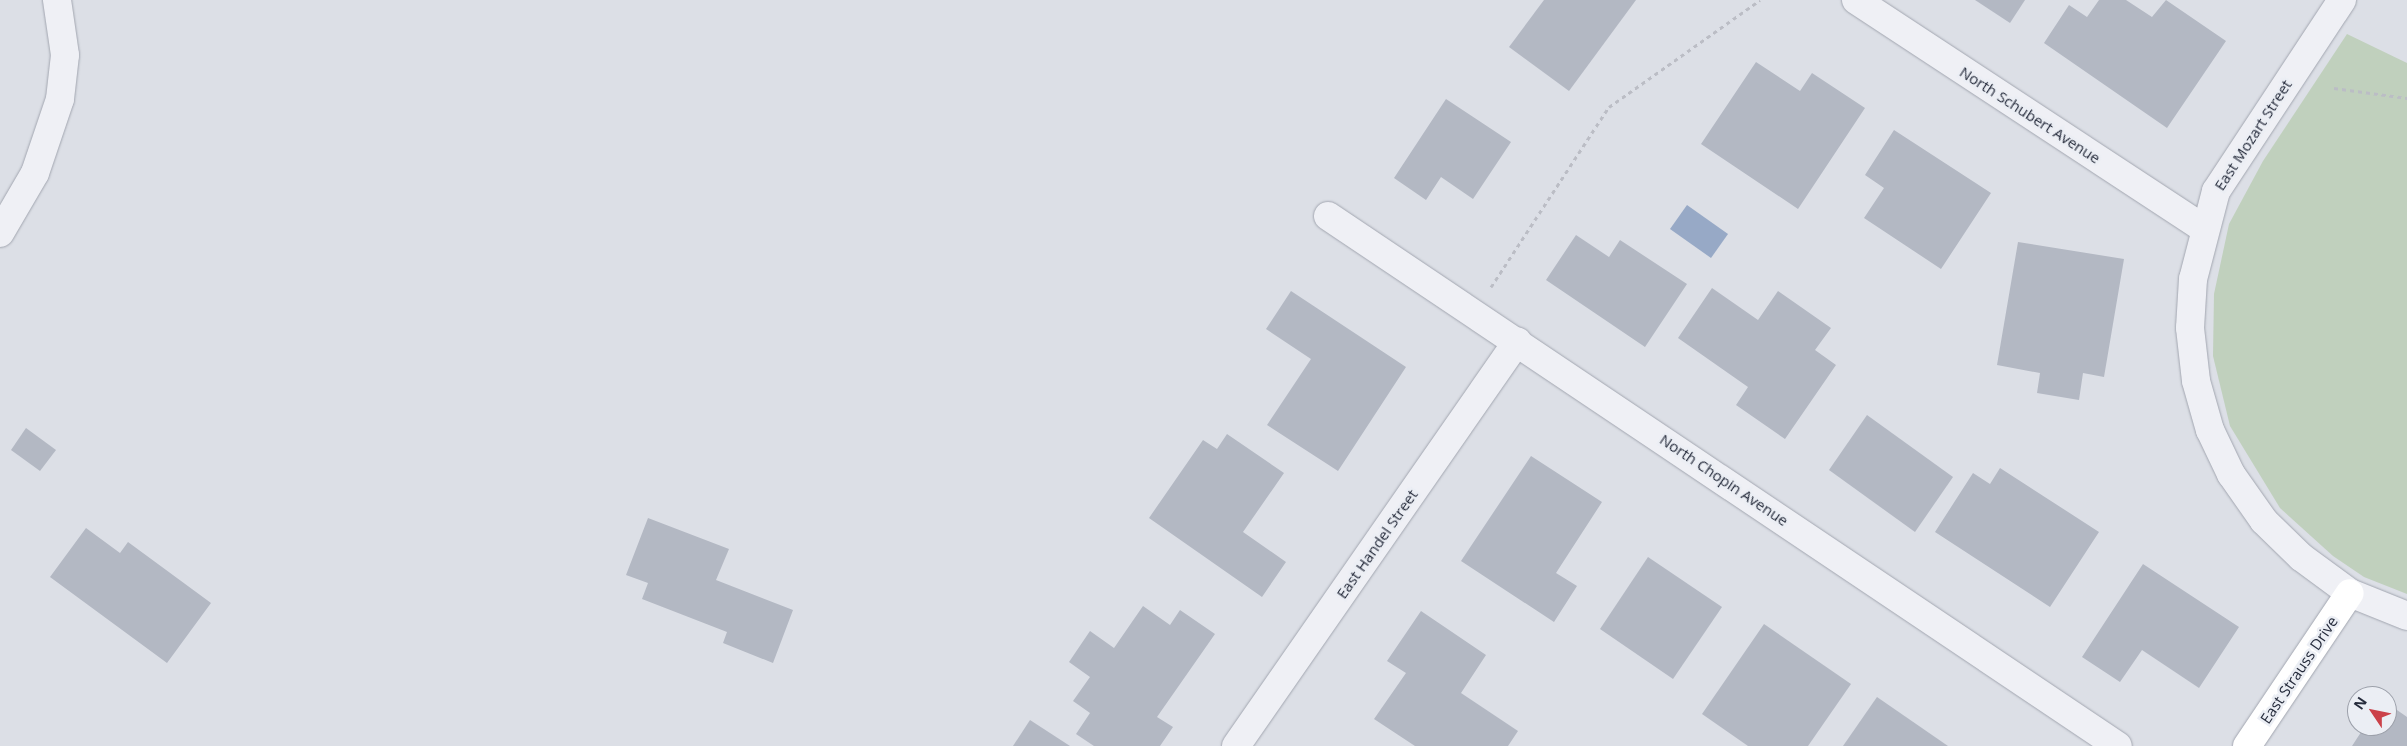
<!DOCTYPE html>
<style>
body{margin:0}
#map{position:relative;width:2407px;height:746px;overflow:hidden;background:#dcdfe6;font-family:"Open Sans",sans-serif}
div>[style]{position:absolute}
[style*='--x']{left:calc(var(--x)*1px);top:calc(var(--y)*1px);width:calc(var(--w)*1px);rotate:calc(var(--a)*1deg)}
.green>*{inset:0;background:#c0d0bd}
.water>*{inset:0;background:#97a9c6}
.building>*{inset:0;background:#b3b8c3}
.path>*{height:3px;margin-top:-1.5px;transform-origin:0;background:repeating-linear-gradient(90deg,#bbbdc5 0 4px,transparent 0 8px)}
.roads{filter:drop-shadow(0 0 1px #a2a6b0) drop-shadow(0 0 1px #a2a6b0)}
.street>*{height:28px;margin:-14px;padding:0 14px;transform-origin:14px;border-radius:14px;background:#eff0f5}
.secondary>*{height:28px;margin:-14px;padding:0 14px;transform-origin:14px;border-radius:14px;background:#fff}
span{translate:-50% -50%;white-space:nowrap;text-align:center;line-height:1.15;-webkit-text-stroke:5px #ebeef4;paint-order:stroke}
.street-label{font-size:15px;color:#262c3c}
.north{position:absolute;left:2347px;top:686px;width:50px;height:50px;box-sizing:border-box;background:#ebeef4;border:1px solid #9ca0aa;border-radius:50%;rotate:304deg;font-size:14px;font-weight:700;line-height:20px;text-align:center;color:#262c3c}
.north::after{content:'';display:block;margin:auto;width:18px;height:22px;background:#cb4149;clip-path:polygon(50% 0,100% 100%,50% 72%,0 100%)}
</style>
<div id="map">
<div class="green">
<i style="clip-path:polygon(2347px 34px,2407px 63px,2407px 594px,2364px 577px,2333px 556px,2280px 508px,2230px 426px,2213px 356px,2214px 294px,2229px 224px,2263px 161px)"></i>
</div>
<div class="water">
<i style="clip-path:polygon(1687px 205px,1728px 234px,1711px 258px,1670px 229px)"></i>
</div>
<div class="building">
<i style="clip-path:polygon(1544px 0,1636px 0,1569px 91px,1509px 47px)"></i>
<i style="clip-path:polygon(1975px 0,2025px 0,2010px 23px)"></i>
<i style="clip-path:polygon(2099px 0,2126px 0,2152px 17px,2166px 0,2226px 41px,2167px 128px,2044px 43px,2069px 5px,2087px 17px)"></i>
<i style="clip-path:polygon(1756px 62px,1800px 91px,1812px 73px,1865px 108px,1798px 209px,1701px 144px)"></i>
<i style="clip-path:polygon(1446px 99px,1511px 142px,1473px 199px,1441px 177px,1426px 200px,1394px 178px)"></i>
<i style="clip-path:polygon(1894px 130px,1991px 193px,1941px 269px,1864px 218px,1884px 188px,1865px 175px)"></i>
<i style="clip-path:polygon(1576px 235px,1609px 257px,1620px 240px,1687px 284px,1645px 347px,1546px 280px)"></i>
<i style="clip-path:polygon(2018px 242px,2124px 259px,2104px 377px,2083px 373px,2079px 400px,2037px 393px,2040px 373px,1997px 365px)"></i>
<i style="clip-path:polygon(1712px 288px,1758px 320px,1778px 291px,1831px 328px,1815px 350px,1836px 365px,1785px 439px,1736px 405px,1748px 387px,1678px 338px)"></i>
<i style="clip-path:polygon(1291px 291px,1406px 367px,1338px 471px,1267px 425px,1311px 359px,1266px 329px)"></i>
<i style="clip-path:polygon(1867px 415px,1953px 477px,1915px 532px,1829px 470px)"></i>
<i style="clip-path:polygon(26px 428px,56px 450px,40px 471px,11px 450px)"></i>
<i style="clip-path:polygon(1227px 434px,1284px 473px,1243px 532px,1286px 562px,1262px 597px,1149px 518px,1203px 440px,1217px 449px)"></i>
<i style="clip-path:polygon(1531px 456px,1602px 502px,1556px 573px,1577px 586px,1554px 622px,1461px 561px)"></i>
<i style="clip-path:polygon(2000px 468px,2099px 532px,2050px 607px,1935px 532px,1973px 473px,1990px 484px)"></i>
<i style="clip-path:polygon(648px 518px,729px 549px,716px 580px,793px 610px,773px 663px,723px 643px,727px 632px,642px 599px,648px 583px,626px 575px)"></i>
<i style="clip-path:polygon(86px 528px,120px 553px,128px 542px,211px 603px,167px 663px,50px 577px)"></i>
<i style="clip-path:polygon(1648px 557px,1722px 607px,1673px 679px,1600px 629px)"></i>
<i style="clip-path:polygon(2143px 564px,2239px 627px,2199px 688px,2142px 650px,2120px 682px,2082px 657px)"></i>
<i style="clip-path:polygon(1143px 606px,1170px 625px,1180px 610px,1215px 634px,1157px 717px,1173px 727px,1160px 746px,1094px 746px,1076px 734px,1090px 713px,1073px 701px,1090px 677px,1069px 662px,1090px 631px,1114px 648px)"></i>
<i style="clip-path:polygon(1421px 611px,1486px 655px,1461px 693px,1518px 731px,1508px 746px,1415px 746px,1374px 719px,1406px 673px,1387px 661px)"></i>
<i style="clip-path:polygon(1764px 624px,1851px 684px,1808px 746px,1748px 746px,1702px 714px)"></i>
<i style="clip-path:polygon(1877px 697px,1948px 746px,1843px 746px)"></i>
<i style="clip-path:polygon(2387px 703px,2407px 717px,2407px 746px,2352px 746px,2365px 726px,2387px 726px)"></i>
<i style="clip-path:polygon(1030px 720px,1070px 746px,1013px 746px)"></i>
</div>
<div class="path">
<i style="--x:2334;--y:88;--w:74;--a:7.8"></i>
<i style="--x:1491;--y:287;--w:215;--a:-56.8"></i>
<i style="--x:1609;--y:107;--w:185;--a:-35.3"></i>
</div>
<div class="roads">
<div class="street">
<i style="--x:1856;--y:0;--w:417;--a:33.3"></i>
<i style="--x:2342;--y:0;--w:229;--a:123.4"></i>
<i style="--x:2216;--y:191;--w:91;--a:104.6"></i>
<i style="--x:2193;--y:279;--w:49;--a:93.5"></i>
<i style="--x:2190;--y:328;--w:53;--a:83.5"></i>
<i style="--x:2196;--y:381;--w:51;--a:74.1"></i>
<i style="--x:2210;--y:430;--w:49;--a:64.5"></i>
<i style="--x:2231;--y:474;--w:57;--a:54.9"></i>
<i style="--x:2264;--y:521;--w:52;--a:44.2"></i>
<i style="--x:2301;--y:557;--w:61;--a:36.3"></i>
<i style="--x:2350;--y:593;--w:61;--a:22"></i>
<i style="--x:1328;--y:216;--w:951;--a:33.86"></i>
<i style="--x:0;--y:233;--w:69;--a:-59.7"></i>
<i style="--x:35;--y:173;--w:78;--a:-71.3"></i>
<i style="--x:60;--y:99;--w:44;--a:-83.5"></i>
<i style="--x:65;--y:55;--w:56;--a:-98.3"></i>
<i style="--x:1236;--y:746;--w:493;--a:-55.2"></i>
</div>
<div class="secondary">
<i style="--x:2247;--y:746;--w:184;--a:-56.1"></i>
</div>
</div>
<div class="street-label">
<span style="left:2030px;top:115px;rotate:33deg">North Schubert Avenue</span>
<span style="left:2253px;top:135px;rotate:-57deg">East Mozart Street</span>
<span style="left:1724px;top:480px;rotate:34deg">North Chopin Avenue</span>
<span style="left:1377px;top:544px;rotate:-55deg">East Handel Street</span>
<span style="left:2299px;top:670px;rotate:-56deg">East Strauss Drive</span>
</div>
<div class="north">N</div>
</div>
